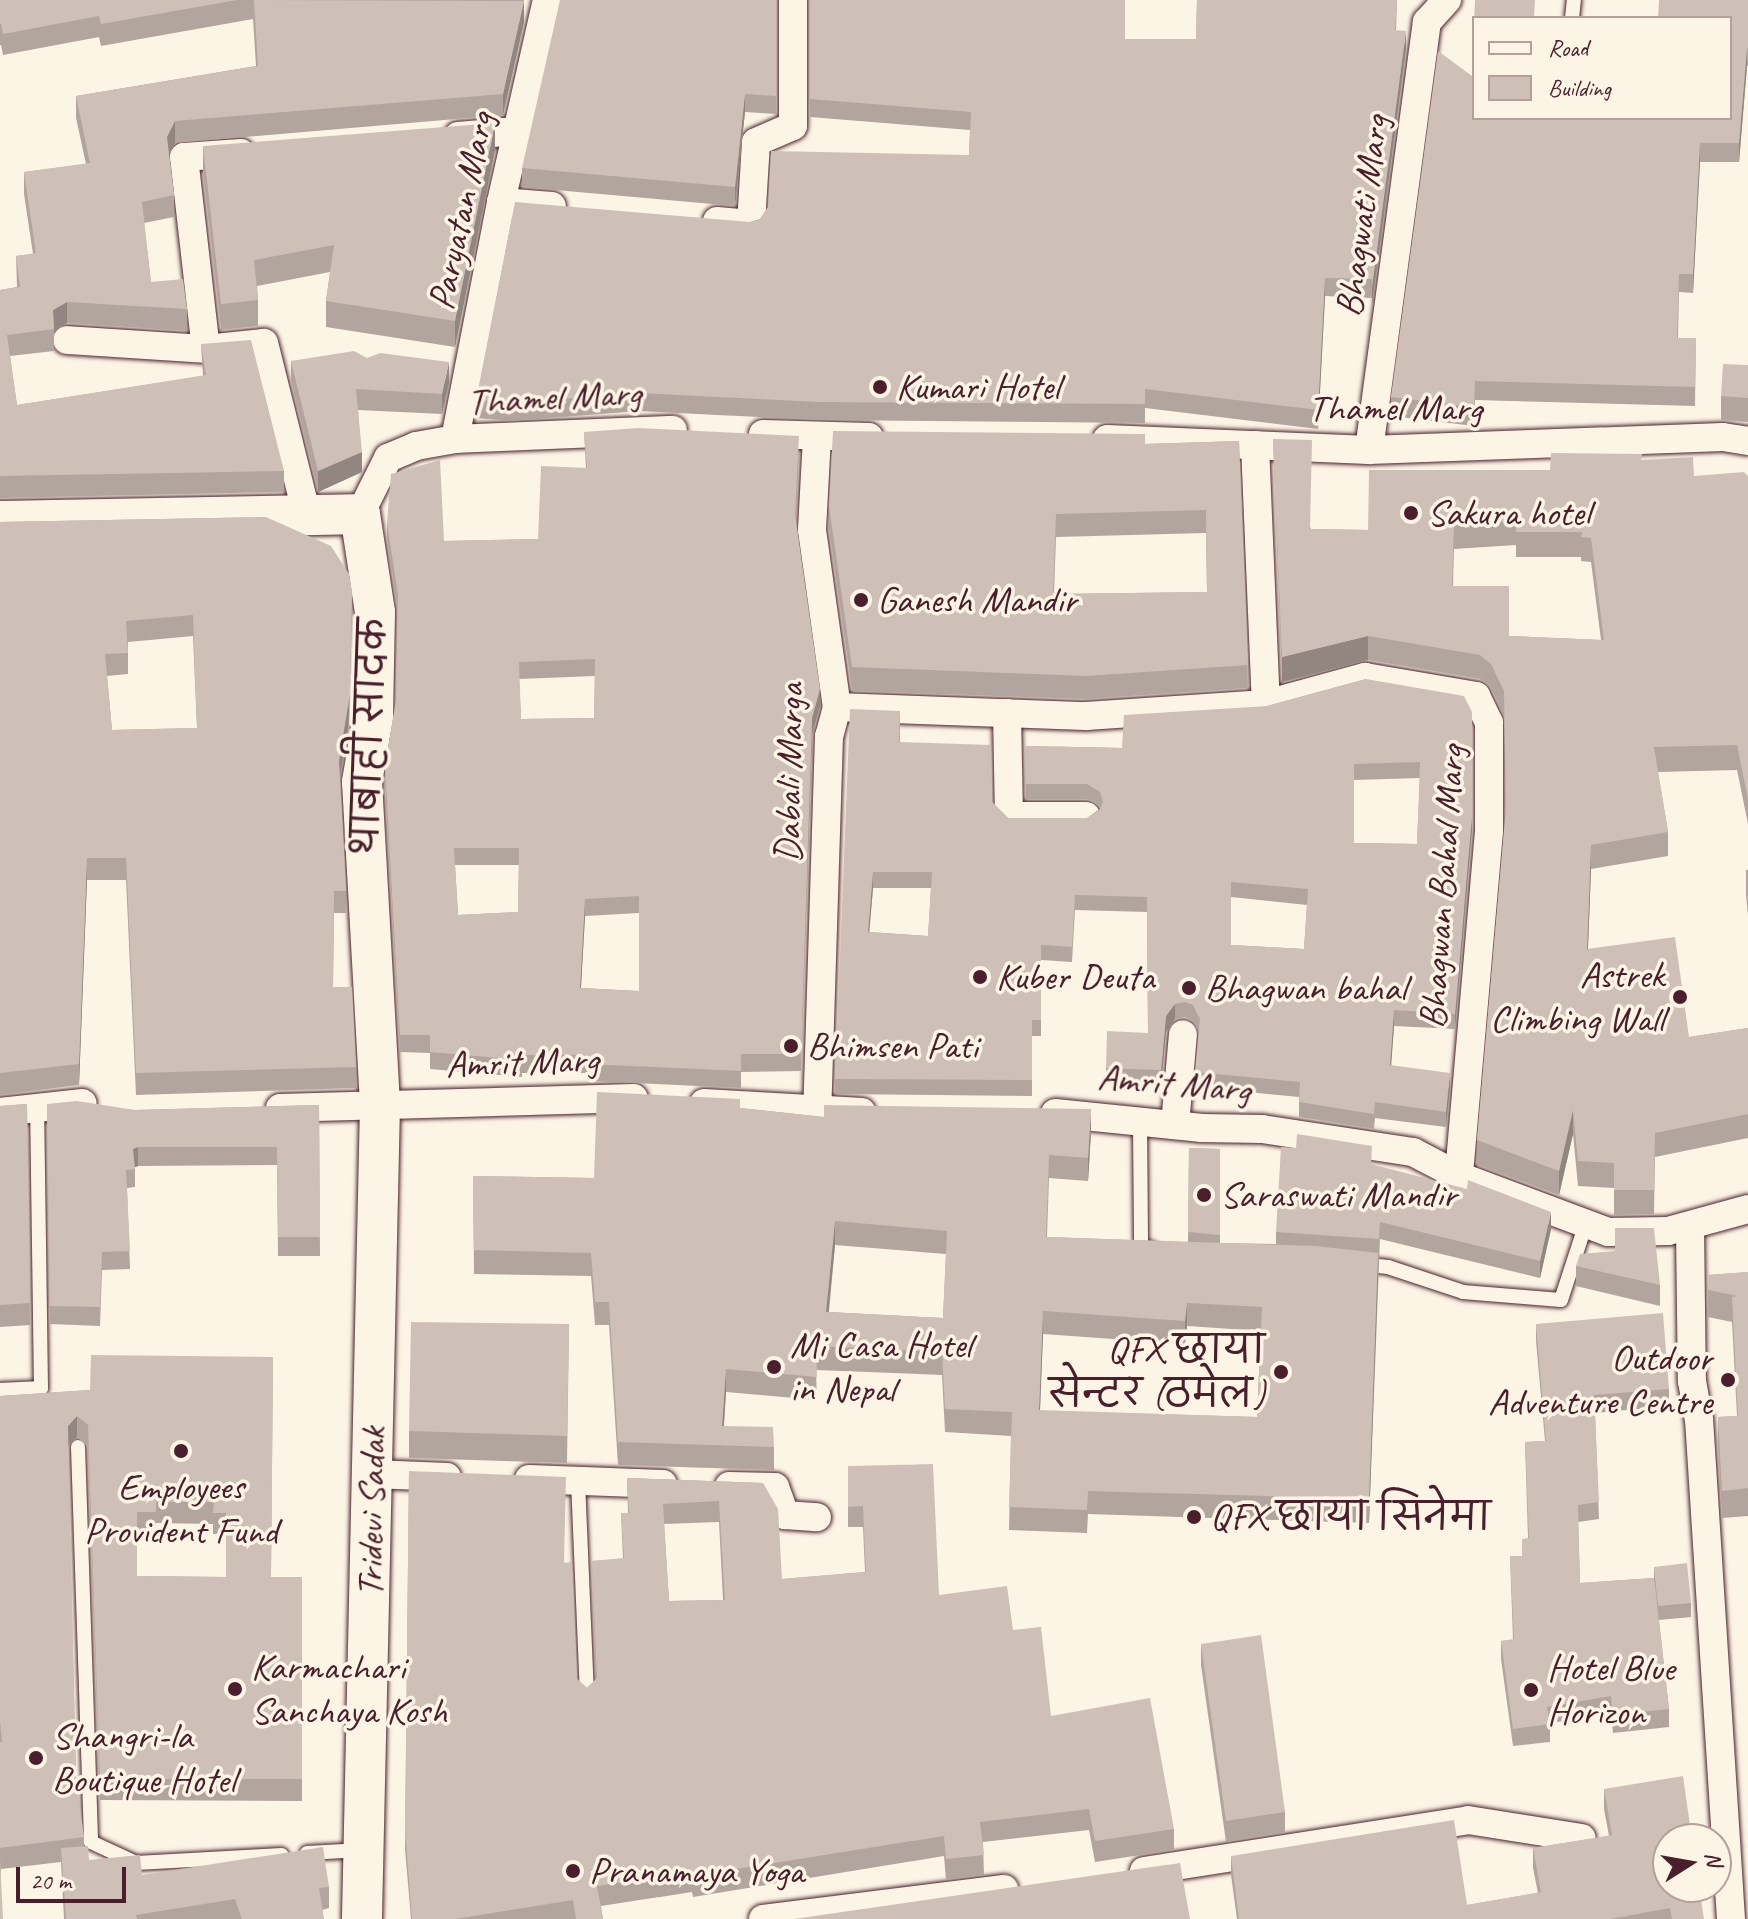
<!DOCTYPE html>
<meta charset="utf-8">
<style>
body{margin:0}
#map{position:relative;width:1748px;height:1919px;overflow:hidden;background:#fcf5e5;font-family:Caveat,"Playpen Sans Deva",sans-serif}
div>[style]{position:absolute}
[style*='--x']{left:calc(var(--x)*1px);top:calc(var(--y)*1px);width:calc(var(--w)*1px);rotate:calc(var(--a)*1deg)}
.roads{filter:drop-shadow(0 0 2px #4a1f2b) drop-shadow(0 0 2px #4a1f2b)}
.lane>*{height:14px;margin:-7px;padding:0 7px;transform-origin:7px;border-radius:7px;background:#fcf5e5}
.street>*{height:28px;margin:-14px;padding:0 14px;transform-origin:14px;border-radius:14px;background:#fcf5e5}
.secondary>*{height:40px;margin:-20px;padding:0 20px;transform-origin:20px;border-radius:20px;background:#fcf5e5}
.wall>*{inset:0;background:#b2a59d}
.shaded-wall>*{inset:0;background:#918680}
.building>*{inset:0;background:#cfc0b7}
.dots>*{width:22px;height:22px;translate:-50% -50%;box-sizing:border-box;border:4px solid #fcf5e5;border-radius:50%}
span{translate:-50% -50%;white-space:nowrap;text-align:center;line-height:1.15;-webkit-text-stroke:7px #fcf5e5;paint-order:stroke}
.street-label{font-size:38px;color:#4a1f2b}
.poi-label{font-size:38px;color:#4a1f2b}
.left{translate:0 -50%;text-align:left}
.right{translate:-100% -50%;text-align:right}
.legend{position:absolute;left:1472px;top:16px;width:260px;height:104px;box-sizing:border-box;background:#fcf5e5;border:2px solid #b59f9b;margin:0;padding:10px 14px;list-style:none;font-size:24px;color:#4a1f2b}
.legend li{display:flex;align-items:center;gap:16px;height:40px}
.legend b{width:40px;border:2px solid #b59f9b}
.north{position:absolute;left:1652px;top:1823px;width:80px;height:80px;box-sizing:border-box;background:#fcf5e5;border:2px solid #b59f9b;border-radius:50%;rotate:79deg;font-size:22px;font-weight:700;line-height:32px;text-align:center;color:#4a1f2b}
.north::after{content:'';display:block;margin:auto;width:28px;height:36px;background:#4a1f2b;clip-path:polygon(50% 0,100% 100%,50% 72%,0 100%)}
.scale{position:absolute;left:16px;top:1867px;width:110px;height:36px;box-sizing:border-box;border:4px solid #4a1f2b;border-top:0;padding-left:10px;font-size:24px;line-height:28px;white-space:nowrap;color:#4a1f2b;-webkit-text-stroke:6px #fcf5e5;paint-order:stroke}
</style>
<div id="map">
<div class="roads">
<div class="lane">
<i style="--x:1572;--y:18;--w:18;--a:-84"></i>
<i style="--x:1140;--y:1123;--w:124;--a:89.5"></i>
<i style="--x:1141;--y:1247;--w:11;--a:10"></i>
<i style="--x:1359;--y:1264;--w:29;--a:6"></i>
<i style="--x:1388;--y:1267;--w:79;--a:18.4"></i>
<i style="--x:1463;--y:1292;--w:98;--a:4.7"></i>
<i style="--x:1561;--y:1300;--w:78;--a:-72"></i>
<i style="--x:0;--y:1390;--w:41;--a:-2.8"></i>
<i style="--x:41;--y:1388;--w:280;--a:-90.8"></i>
<i style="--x:78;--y:1447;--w:395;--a:88.1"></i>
<i style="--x:91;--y:1842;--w:50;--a:25"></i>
<i style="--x:136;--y:1863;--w:146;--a:-3.1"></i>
<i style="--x:578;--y:1481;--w:218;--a:87.6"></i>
<i style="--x:307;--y:1853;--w:55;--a:-3.1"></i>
</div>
<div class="street">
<i style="--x:458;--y:136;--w:59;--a:-4.8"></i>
<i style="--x:241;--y:153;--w:57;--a:176"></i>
<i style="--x:184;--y:157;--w:193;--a:83.5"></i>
<i style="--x:206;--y:349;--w:58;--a:-5.9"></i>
<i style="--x:264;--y:343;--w:178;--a:76"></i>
<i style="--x:501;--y:202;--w:51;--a:4.5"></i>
<i style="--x:717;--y:221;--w:34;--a:5"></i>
<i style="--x:751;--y:224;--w:82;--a:-86.5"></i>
<i style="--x:756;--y:142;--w:40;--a:-23.4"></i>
<i style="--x:793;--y:126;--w:126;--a:-90"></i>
<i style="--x:67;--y:340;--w:139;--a:3.7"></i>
<i style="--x:763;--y:434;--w:106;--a:1.6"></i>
<i style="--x:817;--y:437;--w:93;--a:93.1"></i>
<i style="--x:812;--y:530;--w:179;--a:82"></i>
<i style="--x:837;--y:707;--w:30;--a:105"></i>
<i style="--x:829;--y:736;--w:375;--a:91.8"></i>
<i style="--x:455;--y:439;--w:241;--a:-79"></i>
<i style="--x:501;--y:202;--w:207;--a:-77.2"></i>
<i style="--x:1107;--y:439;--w:262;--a:2.4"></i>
<i style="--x:1369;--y:450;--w:354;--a:-2.1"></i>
<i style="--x:1723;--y:437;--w:25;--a:9"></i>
<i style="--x:1255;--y:445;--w:259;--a:87.6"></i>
<i style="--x:1266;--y:704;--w:103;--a:-15.3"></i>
<i style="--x:1365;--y:677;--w:113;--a:9.7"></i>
<i style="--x:1476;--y:696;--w:30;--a:64"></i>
<i style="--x:1489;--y:723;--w:108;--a:90"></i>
<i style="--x:1489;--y:831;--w:346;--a:95"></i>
<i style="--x:1369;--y:450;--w:432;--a:-82.3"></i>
<i style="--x:1427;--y:22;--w:30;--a:-48"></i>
<i style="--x:360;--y:514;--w:63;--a:-63.4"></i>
<i style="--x:388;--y:458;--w:30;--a:-23"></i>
<i style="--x:416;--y:446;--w:40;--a:-10"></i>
<i style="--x:455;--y:439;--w:218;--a:-2.4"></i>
<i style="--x:837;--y:707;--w:249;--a:2.1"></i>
<i style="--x:1086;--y:716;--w:180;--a:-3.8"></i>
<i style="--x:1007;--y:713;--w:103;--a:88.9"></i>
<i style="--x:1009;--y:816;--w:77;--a:0"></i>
<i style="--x:704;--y:1103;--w:158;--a:3.3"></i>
<i style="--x:280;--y:1108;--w:354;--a:-1.6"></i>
<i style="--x:0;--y:1112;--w:83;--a:-6.2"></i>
<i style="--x:1055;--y:1113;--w:148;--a:5.8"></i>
<i style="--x:1202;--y:1128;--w:60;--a:1"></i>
<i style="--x:1262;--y:1129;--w:153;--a:8.7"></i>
<i style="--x:1413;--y:1152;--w:52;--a:27.6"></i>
<i style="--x:1459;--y:1176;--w:159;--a:20.6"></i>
<i style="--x:1608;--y:1232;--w:60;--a:-1"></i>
<i style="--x:1668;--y:1231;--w:83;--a:-15.4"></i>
<i style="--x:1175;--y:1125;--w:91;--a:-85"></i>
<i style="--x:1690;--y:1227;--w:154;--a:89.3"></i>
<i style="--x:1692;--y:1381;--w:39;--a:80"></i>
<i style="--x:1699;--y:1419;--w:501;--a:86.34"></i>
<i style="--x:372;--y:1474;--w:75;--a:2.3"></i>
<i style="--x:529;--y:1479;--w:134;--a:2.1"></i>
<i style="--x:729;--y:1486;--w:46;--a:1.2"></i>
<i style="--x:775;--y:1487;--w:30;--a:70"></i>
<i style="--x:785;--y:1515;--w:32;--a:4"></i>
<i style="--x:1144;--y:1871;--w:328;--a:-8.9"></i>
<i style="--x:1468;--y:1820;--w:115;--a:9"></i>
<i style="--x:763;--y:1919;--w:243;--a:-7.1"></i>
</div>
<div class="secondary">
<i style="--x:0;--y:521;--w:360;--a:-1.1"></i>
<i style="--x:360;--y:514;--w:99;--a:81.3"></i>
<i style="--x:375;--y:612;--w:106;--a:91.1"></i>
<i style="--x:373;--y:718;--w:65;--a:99.8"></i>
<i style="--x:362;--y:782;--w:324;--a:86.8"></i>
<i style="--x:380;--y:1105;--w:814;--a:91.27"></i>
</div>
</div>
<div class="wall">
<i style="clip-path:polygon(0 0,524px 0,524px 22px,503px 115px,175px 143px,169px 154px,174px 195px,174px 217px,144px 223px,151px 282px,187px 309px,187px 331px,67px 323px,54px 330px,54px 351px,10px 356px,17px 405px,203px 376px,201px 344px,284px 471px,284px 492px,0 498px,0 290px,17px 287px,16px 256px,33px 254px,24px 194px,24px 172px,86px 164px,76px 118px,76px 96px,256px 66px,253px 19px,101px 46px,99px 37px,3px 55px,1px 45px,0 45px)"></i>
<i style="clip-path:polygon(776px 0,776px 114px,745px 112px,735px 206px,522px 187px,522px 168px)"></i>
<i style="clip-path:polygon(810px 0,1125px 39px,1196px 39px,1197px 0,1397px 0,1396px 30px,1406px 49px,1372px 305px,1372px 298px,1325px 296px,1318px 429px,1145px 408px,1145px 423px,818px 420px,639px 411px,511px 421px,476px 418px,476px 400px,750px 222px,969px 155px,970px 130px,810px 117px)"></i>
<i style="clip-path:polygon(1748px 0,1748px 66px,1747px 66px,1739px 162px,1700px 162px,1693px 293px,1679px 292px,1678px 338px,1696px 338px,1695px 406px,1475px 400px,1474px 426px,1391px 416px,1391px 397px,1472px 76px,1474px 118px,1730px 118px)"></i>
<i style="clip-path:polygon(203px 146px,495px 150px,455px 347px,326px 327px,326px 301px,330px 272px,257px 286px,258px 300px,258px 326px,221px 330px,203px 173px)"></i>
<i style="clip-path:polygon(367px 358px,449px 383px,442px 414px,358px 410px,362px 472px,318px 492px,291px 382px,291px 361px)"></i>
<i style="clip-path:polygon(1748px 365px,1748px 422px,1721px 420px,1721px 396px)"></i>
<i style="clip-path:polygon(evenodd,584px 432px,799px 453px,796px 520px,820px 706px,812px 735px,801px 1071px,741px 1072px,741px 1088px,587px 1081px,587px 1073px,522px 1073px,522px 1077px,430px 1069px,430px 1053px,400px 1052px,385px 783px,385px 766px,396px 701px,398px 611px,387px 541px,387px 523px,444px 541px,538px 539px,586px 468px,584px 432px,595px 676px,594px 718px,521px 719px,519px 679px,595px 676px,584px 432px,455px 865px,519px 865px,518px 912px,458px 915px,455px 865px,584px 432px,639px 913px,639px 991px,581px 988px,585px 916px,639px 913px)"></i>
<i style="clip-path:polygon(evenodd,1273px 439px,1311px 529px,1368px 530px,1550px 470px,1642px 460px,1694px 476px,1748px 476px,1748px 824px,1737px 770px,1658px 772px,1668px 832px,1668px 856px,1591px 869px,1588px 949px,1689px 1037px,1748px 1028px,1748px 1138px,1655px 1157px,1654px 1214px,1614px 1215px,1614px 1188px,1578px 1186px,1573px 1134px,1559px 1195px,1477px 1165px,1477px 1140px,1506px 811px,1504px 716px,1491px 688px,1480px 679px,1368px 660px,1282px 682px,1273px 439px,1516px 545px,1516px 557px,1581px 557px,1581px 561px,1591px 562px,1601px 640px,1509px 636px,1453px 586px,1454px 549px,1516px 545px)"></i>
<i style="clip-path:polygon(evenodd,1239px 441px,1248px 688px,1086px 699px,852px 691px,829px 529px,829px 506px,1145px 444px,1239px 441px,1206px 533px,1207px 592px,1054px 594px,1056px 537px,1206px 533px)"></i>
<i style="clip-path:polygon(evenodd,266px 517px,350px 716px,340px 778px,346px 891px,346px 913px,334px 913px,333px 987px,356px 1067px,356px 1088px,136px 1095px,126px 880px,87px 880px,79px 1085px,0 1095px,0 522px,266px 517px,193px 636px,197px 728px,112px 730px,107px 676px,128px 674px,128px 642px,193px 636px)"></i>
<i style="clip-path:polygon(evenodd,1366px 679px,1472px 830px,1455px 1029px,1394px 1026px,1391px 1065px,1450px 1088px,1446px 1127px,1375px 1118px,1374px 1129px,1299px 1117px,1299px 1097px,1195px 1087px,1199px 1032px,1193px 1021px,1185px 1017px,1175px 1019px,1166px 1032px,1161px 1086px,1106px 1084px,1106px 1068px,1148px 1033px,1147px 912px,1075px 910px,1072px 962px,1041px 960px,1041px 1036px,1032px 1036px,1032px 1096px,835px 1094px,835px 1079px,900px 711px,900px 742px,992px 802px,1008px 818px,1087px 818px,1101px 808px,1100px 807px,1087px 799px,1026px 799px,1025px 746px,1122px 748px,1267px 706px,1366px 679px,1420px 778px,1417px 844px,1354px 843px,1354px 780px,1420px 778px,1366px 679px,873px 888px,931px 888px,928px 936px,869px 932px,873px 888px,1366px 679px,1231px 897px,1307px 905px,1304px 949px,1231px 945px,1231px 897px)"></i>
<i style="clip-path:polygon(1746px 870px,1748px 870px,1748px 915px,1746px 895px)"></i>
<i style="clip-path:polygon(27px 1104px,30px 1325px,0 1327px,0 1106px)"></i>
<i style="clip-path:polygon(47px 1104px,135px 1110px,319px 1105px,320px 1256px,278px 1256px,277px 1165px,138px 1166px,135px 1167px,135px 1187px,127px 1188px,130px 1269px,102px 1270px,100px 1326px,50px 1324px)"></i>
<i style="clip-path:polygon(evenodd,740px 1108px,824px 1117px,1091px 1132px,1088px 1181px,1049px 1178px,1047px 1237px,1188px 1242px,1189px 1148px,1220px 1149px,1220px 1243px,1276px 1244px,1276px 1232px,1372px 1165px,1551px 1229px,1540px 1278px,1380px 1239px,1369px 1523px,1088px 1514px,1087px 1533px,1009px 1530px,1011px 1436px,945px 1432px,942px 1375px,816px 1370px,817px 1400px,726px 1392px,724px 1426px,774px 1447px,774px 1470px,618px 1465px,609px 1325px,595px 1325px,591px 1276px,474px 1274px,473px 1176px,594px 1178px,740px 1108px,835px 1245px,946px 1254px,943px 1318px,829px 1312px,835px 1245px,740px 1108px,1187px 1326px,1261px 1331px,1257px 1417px,1040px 1411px,1043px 1334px,1185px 1344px,1187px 1326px)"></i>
<i style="clip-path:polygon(1615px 1251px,1660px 1285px,1660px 1306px,1576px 1286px,1576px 1266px)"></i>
<i style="clip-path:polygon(1748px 1272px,1748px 1516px,1722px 1518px,1718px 1445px,1718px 1417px,1737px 1416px,1732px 1322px,1708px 1317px,1708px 1275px)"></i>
<i style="clip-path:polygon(569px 1324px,567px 1463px,409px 1458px,409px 1431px)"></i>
<i style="clip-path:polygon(1536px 1324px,1669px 1389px,1669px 1406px,1595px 1413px,1599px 1519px,1578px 1522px,1580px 1583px,1654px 1578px,1654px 1567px,1691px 1603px,1691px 1617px,1659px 1620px,1669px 1709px,1669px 1727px,1613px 1733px,1611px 1714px,1550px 1723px,1550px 1742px,1513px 1746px,1501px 1659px,1501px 1641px,1513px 1640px,1510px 1556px,1522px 1556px,1528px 1538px,1525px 1442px,1545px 1441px,1536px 1341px)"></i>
<i style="clip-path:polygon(evenodd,273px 1357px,271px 1577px,302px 1577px,302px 1801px,100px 1800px,88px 1447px,77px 1437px,68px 1447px,76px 1779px,84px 1837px,84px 1846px,89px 1860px,142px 1875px,329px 1887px,329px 1908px,322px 1910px,324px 1919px,64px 1919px,61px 1862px,1px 1869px,0 1919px,0 1396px,90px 1390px,273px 1357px,156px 1523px,213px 1524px,213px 1534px,226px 1534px,226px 1577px,137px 1576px,137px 1533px,156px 1533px,156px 1523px)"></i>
<i style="clip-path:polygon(evenodd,848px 1466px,939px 1595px,1013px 1630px,1051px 1716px,1174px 1829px,1174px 1850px,1095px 1862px,1089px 1830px,983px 1842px,984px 1875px,946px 1880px,944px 1856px,693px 1897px,692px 1892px,601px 1906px,603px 1919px,411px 1919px,405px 1849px,409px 1471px,565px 1563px,577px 1679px,587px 1688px,596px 1679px,592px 1561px,623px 1559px,621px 1513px,628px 1513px,627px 1478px,763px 1483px,782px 1579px,865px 1572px,863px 1527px,848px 1527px,848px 1466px,719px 1522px,723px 1600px,669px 1601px,664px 1524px,719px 1522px)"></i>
<i style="clip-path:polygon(1201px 1644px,1285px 1812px,1285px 1832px,1226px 1842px,1201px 1665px)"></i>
<i style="clip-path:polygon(1604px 1789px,1704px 1919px,1237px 1919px,1231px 1875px,1231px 1856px,1467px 1905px,1538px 1893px,1533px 1868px,1533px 1848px,1609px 1836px,1604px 1809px)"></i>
</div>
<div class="shaded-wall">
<i style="clip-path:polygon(524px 1px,524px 22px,503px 115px,503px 94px)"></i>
<i style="clip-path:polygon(1406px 31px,1406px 49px,1372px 305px,1372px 287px)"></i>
<i style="clip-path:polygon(1747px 48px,1747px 66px,1739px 162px,1739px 143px)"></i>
<i style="clip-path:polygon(745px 94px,745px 112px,735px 206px,735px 187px)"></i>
<i style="clip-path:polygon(175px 121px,175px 143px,167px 158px,167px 137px)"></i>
<i style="clip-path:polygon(495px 123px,495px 150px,455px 347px,455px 321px)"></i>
<i style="clip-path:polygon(1700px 143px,1700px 162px,1693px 293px,1693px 274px)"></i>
<i style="clip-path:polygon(1325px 278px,1325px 296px,1318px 429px,1318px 410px)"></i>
<i style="clip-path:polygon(67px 302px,67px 323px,54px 330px,53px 310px)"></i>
<i style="clip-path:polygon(449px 362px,449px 383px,442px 414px,442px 394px)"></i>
<i style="clip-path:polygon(362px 452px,362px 472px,318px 492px,318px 471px)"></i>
<i style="clip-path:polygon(352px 592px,350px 716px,339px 783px,339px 761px)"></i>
<i style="clip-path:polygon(1368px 636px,1368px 660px,1282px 682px,1282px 657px)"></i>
<i style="clip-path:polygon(820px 689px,820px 706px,812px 735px,801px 1071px,812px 718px)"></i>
<i style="clip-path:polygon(1472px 815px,1472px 830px,1455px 1029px,1455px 1014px)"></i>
<i style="clip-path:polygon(1591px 845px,1591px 869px,1587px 974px,1587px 949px)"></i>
<i style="clip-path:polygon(87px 858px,87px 880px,79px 1085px,79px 1064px)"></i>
<i style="clip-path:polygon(873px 872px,873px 888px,868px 947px,868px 932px)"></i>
<i style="clip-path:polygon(585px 899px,585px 916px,580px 1005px,580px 988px)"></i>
<i style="clip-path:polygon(1175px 1004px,1175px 1019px,1166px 1032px,1161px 1086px,1161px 1070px,1166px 1016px)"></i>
<i style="clip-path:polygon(1394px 1010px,1394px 1026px,1390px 1081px,1390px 1065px)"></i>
<i style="clip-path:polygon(1450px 1073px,1450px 1088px,1446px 1127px,1446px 1112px)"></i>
<i style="clip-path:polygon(1091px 1109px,1091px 1132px,1088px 1181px,1088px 1158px)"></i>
<i style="clip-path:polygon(1573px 1110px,1573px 1134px,1559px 1195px,1559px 1171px)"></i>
<i style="clip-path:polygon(138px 1147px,138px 1166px,133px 1168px,133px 1149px)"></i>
<i style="clip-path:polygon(1551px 1212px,1551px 1229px,1540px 1278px,1540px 1261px)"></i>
<i style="clip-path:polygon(835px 1221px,835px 1245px,826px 1335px,826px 1312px)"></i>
<i style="clip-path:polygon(1378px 1253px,1378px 1276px,1369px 1523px,1369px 1499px)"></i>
<i style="clip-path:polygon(1187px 1303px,1187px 1326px,1185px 1344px,1185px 1321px)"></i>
<i style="clip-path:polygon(1043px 1311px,1043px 1334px,1039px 1434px,1039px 1410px)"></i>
<i style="clip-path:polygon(726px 1369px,726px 1392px,722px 1450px,722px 1426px)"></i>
<i style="clip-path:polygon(77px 1416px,77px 1437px,68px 1447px,68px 1426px)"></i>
</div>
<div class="building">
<i style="clip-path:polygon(0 0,237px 0,101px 24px,99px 16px,3px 34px,1px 24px,0 24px)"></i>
<i style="clip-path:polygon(254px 0,524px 1px,503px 94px,175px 121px,167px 137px,174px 195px,142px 202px,151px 282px,183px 279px,187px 309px,67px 302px,53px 310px,54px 329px,7px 335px,17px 405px,206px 375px,201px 344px,251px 340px,284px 471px,0 476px,0 290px,20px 287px,16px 256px,36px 253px,24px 172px,90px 163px,76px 96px,258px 66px)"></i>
<i style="clip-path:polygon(560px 0,776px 0,776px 96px,745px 94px,735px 187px,522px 168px)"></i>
<i style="clip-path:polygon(810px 0,1125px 0,1125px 39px,1196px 39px,1197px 0,1397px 0,1395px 30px,1406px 31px,1372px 287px,1372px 279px,1325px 278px,1318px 410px,1145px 389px,1145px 404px,818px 402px,639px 393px,511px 403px,476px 400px,515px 202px,750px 222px,759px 220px,768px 207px,771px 151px,969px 155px,971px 112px,810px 99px)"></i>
<i style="clip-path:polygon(1475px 0,1535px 0,1534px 18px,1474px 18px,1474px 118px,1730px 118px,1730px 18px,1658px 18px,1659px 0,1748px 0,1748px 48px,1747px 48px,1739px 143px,1700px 143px,1693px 274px,1679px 274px,1677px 338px,1696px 338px,1695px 387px,1475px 381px,1474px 407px,1391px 397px,1438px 51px,1472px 76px)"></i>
<i style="clip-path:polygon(495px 123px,455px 321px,326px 301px,334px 245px,254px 260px,258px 300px,221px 304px,203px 146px)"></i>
<i style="clip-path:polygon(354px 351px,367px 358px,380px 353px,449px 362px,442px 394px,356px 389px,362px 452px,318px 471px,291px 361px)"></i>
<i style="clip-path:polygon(1723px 364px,1748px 365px,1748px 398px,1721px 396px)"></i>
<i style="clip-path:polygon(evenodd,638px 428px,799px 436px,795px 515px,820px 689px,812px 718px,801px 1054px,741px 1054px,741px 1071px,587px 1064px,587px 1055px,522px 1055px,522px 1060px,430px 1052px,430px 1035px,400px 1035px,385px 766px,396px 701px,398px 595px,387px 523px,391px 474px,440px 460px,444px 541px,538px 539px,541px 466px,587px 468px,584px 432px,638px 428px,595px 659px,594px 718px,521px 719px,519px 662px,595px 659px,638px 428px,454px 848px,519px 848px,518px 912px,458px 915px,454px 848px,638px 428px,639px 896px,639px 991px,580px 988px,585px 899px,639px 896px)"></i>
<i style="clip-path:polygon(evenodd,833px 431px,1145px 434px,1145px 444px,1239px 441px,1248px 665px,1086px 676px,852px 667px,829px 506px,833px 431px,1206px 510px,1207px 592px,1053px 594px,1056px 514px,1206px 510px)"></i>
<i style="clip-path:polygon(evenodd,1273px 439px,1312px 440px,1310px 529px,1368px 530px,1369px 470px,1550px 470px,1551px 453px,1642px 454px,1641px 460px,1693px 457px,1694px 476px,1744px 472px,1748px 476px,1748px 799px,1737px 745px,1654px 747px,1668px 832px,1591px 845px,1587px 949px,1675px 937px,1689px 1037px,1748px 1028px,1748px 1114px,1655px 1133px,1654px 1190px,1614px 1190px,1614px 1163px,1578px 1161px,1573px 1110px,1559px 1171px,1477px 1140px,1506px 808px,1504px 691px,1491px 664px,1480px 655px,1368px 636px,1282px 657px,1273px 439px,1516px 521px,1516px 532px,1582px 532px,1581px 537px,1591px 538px,1604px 640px,1509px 636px,1509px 586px,1452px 586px,1454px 524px,1516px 521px)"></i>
<i style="clip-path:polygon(evenodd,266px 517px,331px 546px,349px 574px,352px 592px,350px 694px,339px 761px,346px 891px,334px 891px,333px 987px,352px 987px,356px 1067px,136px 1073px,126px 858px,87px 858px,79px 1064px,0 1073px,0 522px,266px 517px,193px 615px,197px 728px,112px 730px,105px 654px,128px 653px,126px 621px,193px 615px)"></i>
<i style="clip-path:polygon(evenodd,1366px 679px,1464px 696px,1472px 712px,1472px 815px,1455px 1014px,1394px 1010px,1390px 1065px,1450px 1073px,1446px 1112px,1375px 1102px,1374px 1114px,1299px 1102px,1300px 1082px,1195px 1072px,1200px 1019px,1193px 1005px,1185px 1002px,1175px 1004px,1166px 1016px,1161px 1070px,1106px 1068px,1107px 1031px,1148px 1033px,1147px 897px,1075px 895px,1072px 947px,1041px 945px,1041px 1020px,1032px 1020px,1032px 1080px,835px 1079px,850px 709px,900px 711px,899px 742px,991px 745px,992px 802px,1008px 818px,1087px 818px,1100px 810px,1103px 801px,1100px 792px,1087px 784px,1026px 784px,1025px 746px,1122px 748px,1124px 715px,1267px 706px,1366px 679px,1420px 762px,1417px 844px,1354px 843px,1354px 764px,1420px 762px,1366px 679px,873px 872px,932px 872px,928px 936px,868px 932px,873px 872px,1366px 679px,1231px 882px,1308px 889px,1304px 949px,1231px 945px,1231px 882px)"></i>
<i style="clip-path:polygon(evenodd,597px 1092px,740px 1099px,740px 1108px,824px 1117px,824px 1105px,1091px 1109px,1088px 1158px,1049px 1155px,1046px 1237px,1316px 1246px,1378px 1253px,1369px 1499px,1088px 1491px,1087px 1510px,1009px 1507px,1012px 1412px,945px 1409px,942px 1352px,816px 1346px,817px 1377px,726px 1369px,722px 1426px,773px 1427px,774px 1447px,618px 1442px,609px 1302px,595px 1302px,591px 1253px,474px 1250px,473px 1176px,594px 1178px,597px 1092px,835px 1221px,947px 1231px,943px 1318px,826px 1312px,835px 1221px,597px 1092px,1187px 1303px,1262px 1307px,1257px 1417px,1039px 1410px,1043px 1311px,1185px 1321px,1187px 1303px)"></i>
<i style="clip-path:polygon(77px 1101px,135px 1110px,319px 1105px,320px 1237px,278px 1237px,277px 1147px,138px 1147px,133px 1149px,135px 1169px,126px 1170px,130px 1251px,102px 1252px,100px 1307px,50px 1306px,47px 1104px)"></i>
<i style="clip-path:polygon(27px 1104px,30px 1303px,0 1305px,0 1106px)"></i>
<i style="clip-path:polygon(1297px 1134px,1372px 1146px,1371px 1164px,1467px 1189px,1468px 1180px,1551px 1212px,1540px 1261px,1380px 1222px,1379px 1239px,1276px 1232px,1281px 1147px,1296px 1148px)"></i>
<i style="clip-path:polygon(1189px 1148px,1220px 1149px,1220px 1235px,1188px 1232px)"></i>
<i style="clip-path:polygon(1615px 1228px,1654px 1228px,1660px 1285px,1576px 1266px,1580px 1254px,1615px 1251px)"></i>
<i style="clip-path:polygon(1748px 1272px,1748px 1488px,1722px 1491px,1718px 1417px,1738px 1416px,1732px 1297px,1738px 1296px,1708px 1290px,1708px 1275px)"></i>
<i style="clip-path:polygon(1663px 1313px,1669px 1389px,1594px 1395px,1599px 1502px,1578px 1505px,1580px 1583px,1654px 1578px,1669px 1709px,1613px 1715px,1611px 1696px,1547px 1707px,1550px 1724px,1513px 1729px,1501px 1641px,1514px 1639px,1510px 1556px,1522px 1556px,1522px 1539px,1529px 1538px,1525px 1442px,1546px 1441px,1536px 1324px)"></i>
<i style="clip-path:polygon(411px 1322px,569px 1324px,567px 1436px,409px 1431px)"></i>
<i style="clip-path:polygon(evenodd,91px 1355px,273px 1357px,271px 1577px,302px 1577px,302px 1779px,100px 1779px,88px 1425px,77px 1416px,68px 1426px,76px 1779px,84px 1837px,0 1848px,0 1742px,2px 1742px,0 1721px,0 1396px,90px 1390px,91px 1355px,156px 1502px,214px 1502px,213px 1513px,226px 1513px,226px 1577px,137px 1576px,137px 1512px,156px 1512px,156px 1502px)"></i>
<i style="clip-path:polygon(evenodd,933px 1464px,939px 1595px,1007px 1586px,1013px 1630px,1041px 1627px,1051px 1716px,1150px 1698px,1174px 1829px,1095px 1841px,1089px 1809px,980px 1822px,984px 1855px,946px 1859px,944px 1836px,693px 1876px,692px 1871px,597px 1886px,603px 1919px,576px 1919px,573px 1900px,455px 1919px,412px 1919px,405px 1829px,409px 1471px,566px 1477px,564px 1563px,572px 1562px,577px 1679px,587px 1688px,597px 1678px,592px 1561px,624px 1558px,621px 1513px,629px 1513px,627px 1478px,763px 1483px,778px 1509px,782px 1579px,866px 1572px,863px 1506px,848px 1507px,848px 1466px,933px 1464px,719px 1501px,725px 1600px,669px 1601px,663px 1504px,719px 1501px)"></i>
<i style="clip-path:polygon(1687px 1563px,1691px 1603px,1658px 1606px,1654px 1567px)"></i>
<i style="clip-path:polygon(1261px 1635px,1285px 1812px,1226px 1821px,1201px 1644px)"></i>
<i style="clip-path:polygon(1683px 1776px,1692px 1839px,1668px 1839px,1668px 1887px,1699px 1887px,1704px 1919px,1672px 1919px,1670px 1908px,1610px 1919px,1239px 1919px,1231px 1856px,1454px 1820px,1467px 1905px,1541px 1892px,1533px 1848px,1612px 1835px,1604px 1789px)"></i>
<i style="clip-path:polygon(88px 1846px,89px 1860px,140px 1855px,142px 1875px,323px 1847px,329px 1887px,319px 1888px,324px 1919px,242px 1919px,235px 1899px,136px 1915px,137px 1919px,66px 1919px,61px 1848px)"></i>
<i style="clip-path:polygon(0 1857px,3px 1919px,0 1919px)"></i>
<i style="clip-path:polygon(1180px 1863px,1190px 1919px,794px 1919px)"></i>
</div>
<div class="dots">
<i style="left:880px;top:387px;background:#4a1f2b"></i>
<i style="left:1411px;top:513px;background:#4a1f2b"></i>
<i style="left:861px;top:600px;background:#4a1f2b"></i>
<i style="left:980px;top:977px;background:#4a1f2b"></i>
<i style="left:1189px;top:988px;background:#4a1f2b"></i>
<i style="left:1680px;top:997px;background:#4a1f2b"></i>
<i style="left:791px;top:1046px;background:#4a1f2b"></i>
<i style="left:1204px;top:1195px;background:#4a1f2b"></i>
<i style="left:774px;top:1367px;background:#4a1f2b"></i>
<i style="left:1281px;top:1372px;background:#4a1f2b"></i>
<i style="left:1728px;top:1380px;background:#4a1f2b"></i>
<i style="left:181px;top:1451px;background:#4a1f2b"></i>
<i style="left:1194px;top:1517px;background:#4a1f2b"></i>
<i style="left:235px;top:1689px;background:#4a1f2b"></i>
<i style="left:1531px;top:1690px;background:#4a1f2b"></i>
<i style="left:36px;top:1758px;background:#4a1f2b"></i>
<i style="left:573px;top:1871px;background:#4a1f2b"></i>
</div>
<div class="street-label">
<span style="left:461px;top:211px;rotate:-78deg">Paryatan Marg</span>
<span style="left:1362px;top:216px;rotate:-82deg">Bhagwati Marg</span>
<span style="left:554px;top:397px;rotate:-3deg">Thamel Marg</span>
<span style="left:1395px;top:408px">Thamel Marg</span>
<span style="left:369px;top:737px;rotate:-88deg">थाबाही सादक</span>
<span style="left:789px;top:773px;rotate:-89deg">Dabali Marga</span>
<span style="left:1442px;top:887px;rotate:-86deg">Bhagwan Bahal Marg</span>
<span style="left:522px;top:1062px;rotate:-2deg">Amrit Marg</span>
<span style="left:1174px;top:1083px;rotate:5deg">Amrit Marg</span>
<span style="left:371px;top:1512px;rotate:-89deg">Tridevi Sadak</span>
</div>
<div class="poi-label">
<span class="left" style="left:896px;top:387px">Kumari Hotel</span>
<span class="left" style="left:1427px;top:513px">Sakura hotel</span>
<span class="left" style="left:877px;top:600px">Ganesh Mandir</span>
<span class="right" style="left:1664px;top:997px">Astrek<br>Climbing Wall</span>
<span class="left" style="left:996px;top:977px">Kuber Deuta</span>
<span class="left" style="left:1205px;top:988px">Bhagwan bahal</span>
<span class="left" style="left:807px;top:1046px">Bhimsen Pati</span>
<span class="left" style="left:1220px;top:1195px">Saraswati Mandir</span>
<span class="left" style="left:790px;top:1367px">Mi Casa Hotel<br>in Nepal</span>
<span class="right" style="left:1265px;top:1372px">QFX छाया<br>सेन्टर (ठमेल)</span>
<span class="right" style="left:1712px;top:1380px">Outdoor<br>Adventure Centre</span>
<span style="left:181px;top:1509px">Employees<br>Provident Fund</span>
<span class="left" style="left:1210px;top:1517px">QFX छाया सिनेमा</span>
<span class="left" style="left:251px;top:1689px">Karmachari<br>Sanchaya Kosh</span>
<span class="left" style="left:1547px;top:1690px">Hotel Blue<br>Horizon</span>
<span class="left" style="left:52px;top:1758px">Shangri-la<br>Boutique Hotel</span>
<span class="left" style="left:589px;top:1871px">Pranamaya Yoga</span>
</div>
<ul class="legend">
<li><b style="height:10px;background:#fcf5e5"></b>Road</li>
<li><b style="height:22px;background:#cfc0b7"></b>Building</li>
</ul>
<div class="north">N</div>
<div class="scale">20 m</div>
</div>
